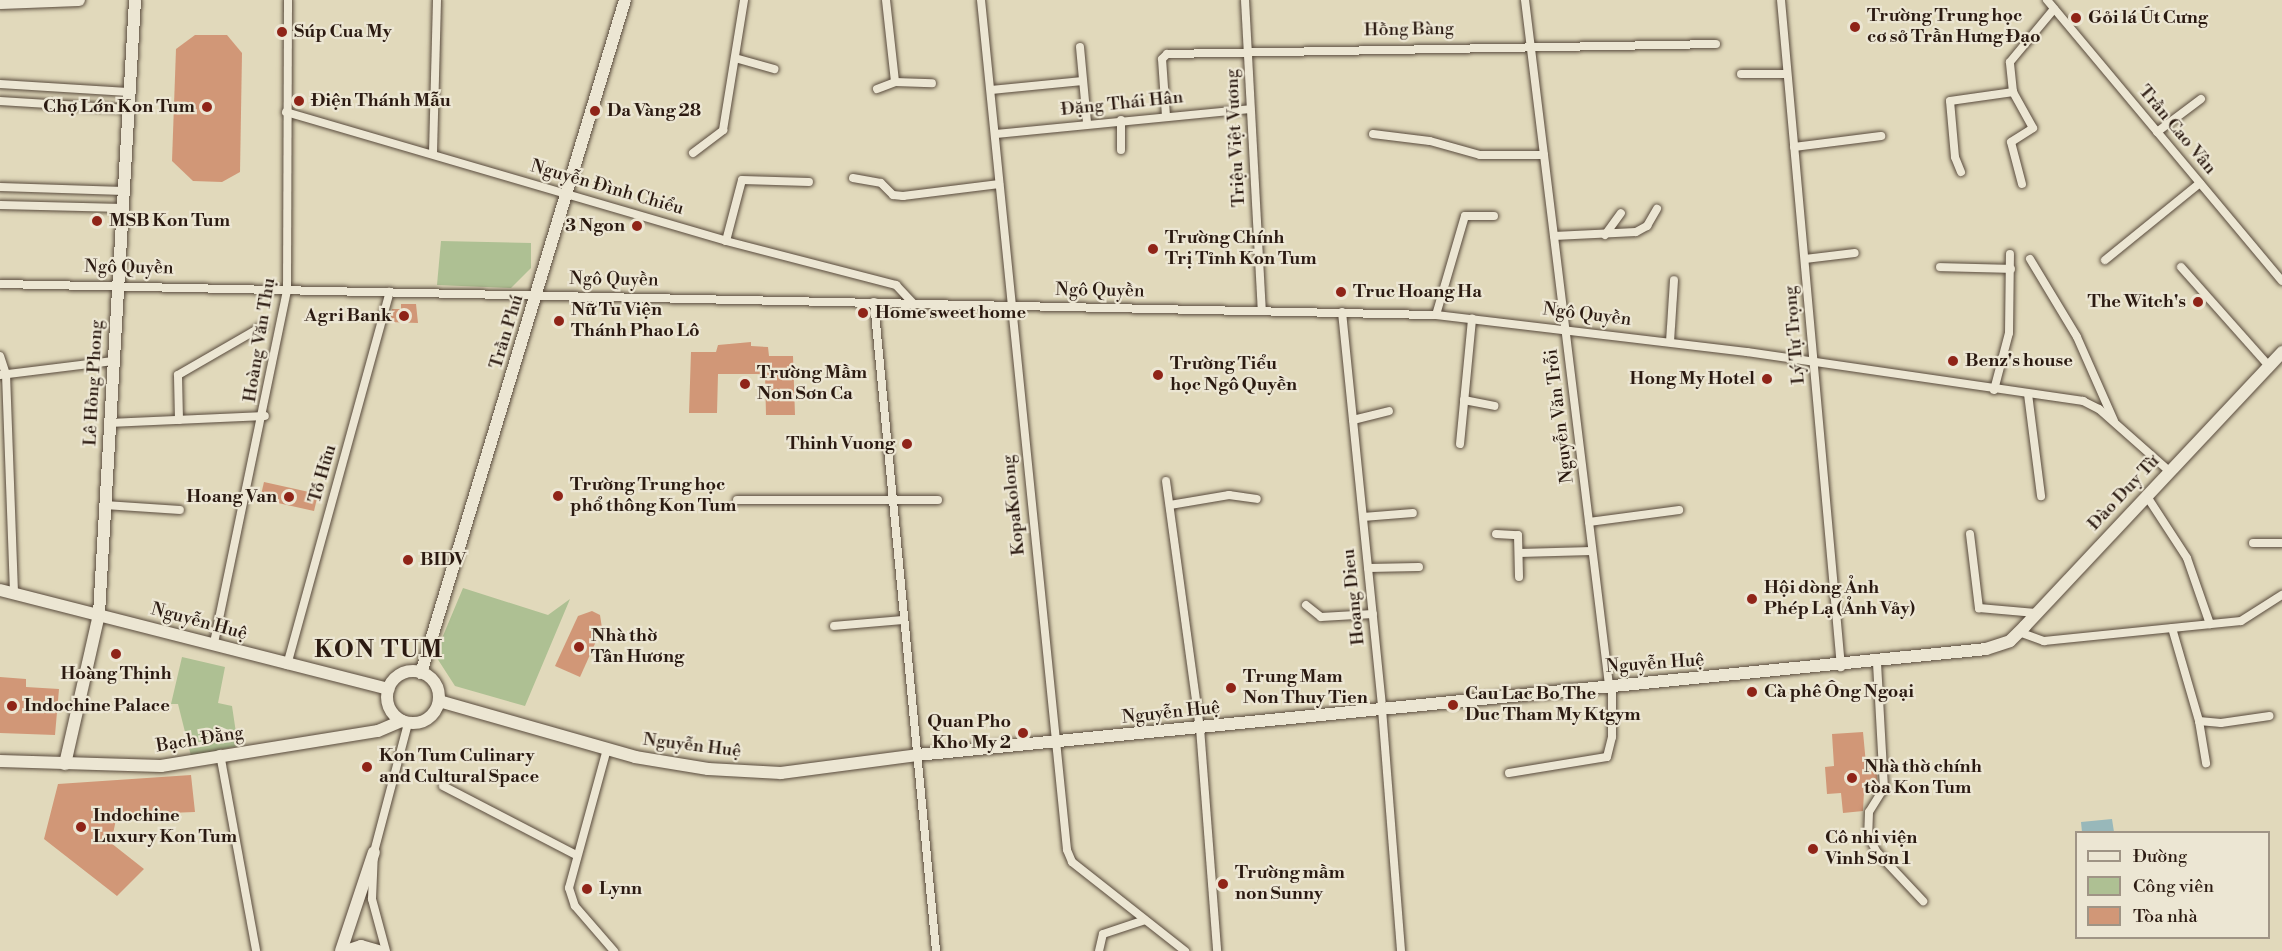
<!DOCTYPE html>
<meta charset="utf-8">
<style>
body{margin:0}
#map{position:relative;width:2282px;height:951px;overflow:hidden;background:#e1d9bb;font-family:"Libre Bodoni",serif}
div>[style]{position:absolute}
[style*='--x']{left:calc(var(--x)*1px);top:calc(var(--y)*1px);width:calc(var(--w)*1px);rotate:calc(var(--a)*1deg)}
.green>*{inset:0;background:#aec093}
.water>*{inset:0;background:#98b8ba}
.building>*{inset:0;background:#d19777}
.roads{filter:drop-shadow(0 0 2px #584a3c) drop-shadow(0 0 2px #584a3c)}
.street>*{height:8px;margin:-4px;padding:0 4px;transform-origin:4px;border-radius:4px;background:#ece6d3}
.secondary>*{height:12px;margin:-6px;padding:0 6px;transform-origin:6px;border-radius:6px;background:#ece6d3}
.secondary>.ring{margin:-6px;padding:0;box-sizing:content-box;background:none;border:12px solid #ece6d3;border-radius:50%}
.dots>*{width:16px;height:16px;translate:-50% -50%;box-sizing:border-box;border:3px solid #ece6d3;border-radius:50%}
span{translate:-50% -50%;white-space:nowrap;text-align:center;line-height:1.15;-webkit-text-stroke:4.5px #ece6d3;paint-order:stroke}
.poi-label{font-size:18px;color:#2b1a11;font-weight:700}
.left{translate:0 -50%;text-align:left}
.right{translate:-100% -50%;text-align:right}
.street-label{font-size:18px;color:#2b1a11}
.district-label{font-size:24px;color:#2b1a11;font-weight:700;letter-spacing:1.5px}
.legend{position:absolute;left:2075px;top:831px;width:195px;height:108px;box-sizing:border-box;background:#ece6d3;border:2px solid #9f9485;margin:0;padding:8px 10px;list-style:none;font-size:18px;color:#2b1a11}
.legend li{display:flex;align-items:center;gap:12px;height:30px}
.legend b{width:30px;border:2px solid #9f9485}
</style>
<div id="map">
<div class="green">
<i style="clip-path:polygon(441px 241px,531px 243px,531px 268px,511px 288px,437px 285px)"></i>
<i style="clip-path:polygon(463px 588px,548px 615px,570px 599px,525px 706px,455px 686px,435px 655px)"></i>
<i style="clip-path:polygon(182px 657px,225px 667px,218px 703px,232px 706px,238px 746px,191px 756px,178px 704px,171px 704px)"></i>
</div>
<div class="water">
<i style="clip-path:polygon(2112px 819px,2114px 832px,2082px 832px,2081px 822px)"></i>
</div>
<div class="building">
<i style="clip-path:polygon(195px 35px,227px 35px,242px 53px,240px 172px,222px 182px,193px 181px,172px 161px,176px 49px)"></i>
<i style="clip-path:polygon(401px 304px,416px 304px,418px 323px,389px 322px,392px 309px,401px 309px)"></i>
<i style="clip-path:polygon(751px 342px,751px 346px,768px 347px,769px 356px,793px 356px,795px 415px,766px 415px,765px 374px,718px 374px,717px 413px,689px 413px,691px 352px,716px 352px,718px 345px)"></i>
<i style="clip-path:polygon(264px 482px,318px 494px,314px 511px,260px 499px)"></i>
<i style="clip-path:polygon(592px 611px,600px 615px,602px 628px,580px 677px,555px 666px,578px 616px)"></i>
<i style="clip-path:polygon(0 677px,26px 679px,26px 687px,59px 689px,55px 735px,0 733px)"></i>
<i style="clip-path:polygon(1863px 732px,1866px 764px,1876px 763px,1878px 786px,1864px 791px,1863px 811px,1843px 813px,1841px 793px,1827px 794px,1825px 767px,1834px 766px,1832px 734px)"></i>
<i style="clip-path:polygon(191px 775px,195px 812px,117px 815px,111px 843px,144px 869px,117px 896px,44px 839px,58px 784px)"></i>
</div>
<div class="roads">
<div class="street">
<i style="--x:886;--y:0;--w:82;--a:83.7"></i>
<i style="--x:981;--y:0;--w:854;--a:84.22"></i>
<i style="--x:1067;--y:850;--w:13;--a:67"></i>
<i style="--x:1072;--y:862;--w:144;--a:38.2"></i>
<i style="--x:1245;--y:0;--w:309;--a:86.9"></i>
<i style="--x:1525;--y:0;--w:690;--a:83.01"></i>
<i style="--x:1781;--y:0;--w:670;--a:84.86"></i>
<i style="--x:2047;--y:0;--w:366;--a:50.1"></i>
<i style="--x:1080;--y:47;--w:76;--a:84.7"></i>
<i style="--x:735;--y:58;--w:41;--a:15.8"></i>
<i style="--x:1741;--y:74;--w:46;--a:0"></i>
<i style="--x:0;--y:84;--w:128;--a:3.6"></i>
<i style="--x:877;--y:89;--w:19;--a:-21"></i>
<i style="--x:895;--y:82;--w:37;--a:2"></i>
<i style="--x:991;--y:90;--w:92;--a:-5.6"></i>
<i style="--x:0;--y:101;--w:128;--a:3.6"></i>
<i style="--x:286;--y:112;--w:459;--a:16.3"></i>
<i style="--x:726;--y:241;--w:176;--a:14.5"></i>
<i style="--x:896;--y:285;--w:25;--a:47"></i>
<i style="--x:1166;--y:116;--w:57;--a:-94"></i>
<i style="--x:1162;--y:59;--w:7;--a:-45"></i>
<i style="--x:1167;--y:54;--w:549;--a:-1.04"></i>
<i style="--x:1121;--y:120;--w:30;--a:90"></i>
<i style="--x:2157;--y:132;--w:55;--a:-36.9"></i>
<i style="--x:996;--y:134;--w:255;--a:-5.6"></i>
<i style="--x:1373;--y:134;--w:57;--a:7"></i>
<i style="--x:1430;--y:141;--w:52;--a:15.6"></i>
<i style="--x:1480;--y:155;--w:64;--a:0"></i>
<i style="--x:1794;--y:147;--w:88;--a:-7.2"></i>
<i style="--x:433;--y:153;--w:153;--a:-88.5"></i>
<i style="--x:693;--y:153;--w:38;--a:-37"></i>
<i style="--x:723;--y:130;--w:132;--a:-80.8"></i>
<i style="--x:1961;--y:172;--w:16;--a:-112"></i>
<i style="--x:1955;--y:157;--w:56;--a:-95.1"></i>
<i style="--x:1950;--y:101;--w:64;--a:-8.1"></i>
<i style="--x:853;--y:178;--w:28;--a:10"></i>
<i style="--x:881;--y:183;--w:17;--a:45"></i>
<i style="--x:893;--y:195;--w:10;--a:6"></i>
<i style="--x:903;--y:196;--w:97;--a:-7.1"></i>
<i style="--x:2022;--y:184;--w:43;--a:-104.7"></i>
<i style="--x:2011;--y:142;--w:26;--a:-32"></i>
<i style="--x:2033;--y:128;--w:41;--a:-119.1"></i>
<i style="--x:2013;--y:92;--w:30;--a:-96"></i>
<i style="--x:2010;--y:62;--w:69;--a:-50.3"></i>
<i style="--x:0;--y:187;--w:124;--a:1.8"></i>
<i style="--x:0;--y:205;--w:123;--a:1.4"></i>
<i style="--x:1605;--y:235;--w:27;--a:-54"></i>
<i style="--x:1554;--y:236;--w:82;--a:-2.8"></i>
<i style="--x:1636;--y:232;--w:13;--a:-29"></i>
<i style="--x:1647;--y:226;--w:20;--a:-60"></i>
<i style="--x:726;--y:241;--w:63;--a:-75.3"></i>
<i style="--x:742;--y:180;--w:67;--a:1.7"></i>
<i style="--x:1805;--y:259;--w:50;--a:-6.8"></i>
<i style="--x:2030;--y:259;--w:91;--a:58.9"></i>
<i style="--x:2077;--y:337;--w:92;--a:66.2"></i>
<i style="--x:2105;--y:260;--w:122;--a:-39"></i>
<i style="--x:1940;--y:267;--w:71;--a:1.6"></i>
<i style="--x:2181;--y:267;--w:132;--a:48.4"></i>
<i style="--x:0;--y:284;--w:1436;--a:1.24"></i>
<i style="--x:1436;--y:315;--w:313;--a:6.8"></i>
<i style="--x:1747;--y:352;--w:340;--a:8.3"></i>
<i style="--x:2083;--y:401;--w:18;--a:27"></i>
<i style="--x:2099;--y:409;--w:94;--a:41.5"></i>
<i style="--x:874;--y:302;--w:652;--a:84.54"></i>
<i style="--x:1342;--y:312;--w:399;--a:84.2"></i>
<i style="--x:1382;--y:709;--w:243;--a:85.5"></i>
<i style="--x:1436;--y:315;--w:103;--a:-73.7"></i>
<i style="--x:1465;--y:216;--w:29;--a:0"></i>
<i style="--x:1670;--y:342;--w:62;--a:-86.3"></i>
<i style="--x:0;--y:356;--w:19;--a:72"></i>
<i style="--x:6;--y:374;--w:219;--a:87.9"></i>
<i style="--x:0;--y:375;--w:114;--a:-7.1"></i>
<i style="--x:1994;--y:390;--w:59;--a:-75.3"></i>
<i style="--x:2009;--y:333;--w:79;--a:-89.3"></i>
<i style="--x:2028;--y:394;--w:103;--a:82.7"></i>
<i style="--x:1464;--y:400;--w:31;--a:11"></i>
<i style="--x:179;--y:420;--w:45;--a:-91.3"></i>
<i style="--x:178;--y:375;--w:98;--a:-30"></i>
<i style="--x:1353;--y:420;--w:37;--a:-14"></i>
<i style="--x:109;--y:423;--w:156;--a:-2.6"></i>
<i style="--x:1460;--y:444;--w:126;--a:-84.5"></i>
<i style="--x:1166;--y:481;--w:249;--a:82.2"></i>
<i style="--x:1200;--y:728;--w:224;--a:85.6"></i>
<i style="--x:2146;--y:495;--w:75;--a:56.9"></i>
<i style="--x:2187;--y:558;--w:70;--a:70.8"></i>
<i style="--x:737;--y:500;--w:201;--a:0"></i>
<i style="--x:105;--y:505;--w:75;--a:3.8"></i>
<i style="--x:1170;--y:505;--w:60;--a:-9.6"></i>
<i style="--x:1229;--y:495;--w:28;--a:8"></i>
<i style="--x:1363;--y:517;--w:50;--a:-4.6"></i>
<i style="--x:1589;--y:522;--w:91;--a:-7.6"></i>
<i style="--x:1496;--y:534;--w:22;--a:3"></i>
<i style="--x:1518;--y:535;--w:42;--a:88.6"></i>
<i style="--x:1970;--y:534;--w:75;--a:83.1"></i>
<i style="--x:1979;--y:608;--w:57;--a:5"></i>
<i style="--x:2253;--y:543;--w:29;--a:0"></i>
<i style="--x:1519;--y:553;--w:73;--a:-1.6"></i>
<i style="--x:1368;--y:568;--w:51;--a:-1.1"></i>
<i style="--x:1306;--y:605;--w:19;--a:39"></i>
<i style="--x:1321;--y:617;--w:52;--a:-3.3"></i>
<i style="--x:834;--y:626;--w:68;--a:-5"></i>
<i style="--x:2172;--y:628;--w:97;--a:73.8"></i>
<i style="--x:2199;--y:721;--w:22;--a:5"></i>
<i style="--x:2221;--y:723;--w:49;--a:-8.3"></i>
<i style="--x:2019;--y:632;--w:27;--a:20"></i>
<i style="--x:2044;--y:641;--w:198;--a:-5.8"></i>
<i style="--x:2241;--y:621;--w:49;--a:-32.4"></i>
<i style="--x:214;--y:643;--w:359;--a:-78.3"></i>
<i style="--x:287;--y:291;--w:291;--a:-89.8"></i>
<i style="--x:1877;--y:663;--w:125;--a:86.8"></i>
<i style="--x:1884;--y:788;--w:28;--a:122"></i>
<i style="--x:1869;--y:812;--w:23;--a:92"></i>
<i style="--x:1868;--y:835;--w:18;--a:63"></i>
<i style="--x:1876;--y:851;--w:69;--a:46.8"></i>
<i style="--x:287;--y:665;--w:387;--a:-74.6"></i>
<i style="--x:2199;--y:721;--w:43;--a:80.5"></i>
<i style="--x:607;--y:749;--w:144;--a:105.3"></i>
<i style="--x:569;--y:888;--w:19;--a:72"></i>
<i style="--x:575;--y:906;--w:60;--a:49.1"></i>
<i style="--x:220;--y:754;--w:200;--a:79.6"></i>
<i style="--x:1509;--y:773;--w:99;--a:-9.3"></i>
<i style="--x:1607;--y:757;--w:21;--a:-76"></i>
<i style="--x:1612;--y:737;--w:52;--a:-90"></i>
<i style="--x:443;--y:786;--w:150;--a:27.4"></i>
<i style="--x:386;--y:951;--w:54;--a:-105.1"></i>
<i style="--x:372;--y:899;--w:47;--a:-87.6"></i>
<i style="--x:374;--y:852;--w:133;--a:-75.2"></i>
<i style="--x:1099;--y:951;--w:17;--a:-77"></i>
<i style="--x:1103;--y:934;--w:44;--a:-18.4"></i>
</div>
<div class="secondary">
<i style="--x:0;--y:3;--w:79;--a:-2.2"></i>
<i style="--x:0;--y:590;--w:401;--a:14.3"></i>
<i class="ring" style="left:387px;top:671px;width:40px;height:40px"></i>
<i style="--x:421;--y:673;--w:703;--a:-73.14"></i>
<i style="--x:439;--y:701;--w:204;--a:15.9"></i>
<i style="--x:635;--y:757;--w:74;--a:9.3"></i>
<i style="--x:708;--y:769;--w:73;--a:3.1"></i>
<i style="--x:781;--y:773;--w:137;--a:-7.5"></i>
<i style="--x:917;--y:755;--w:1074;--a:-5.66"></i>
<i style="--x:1986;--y:649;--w:25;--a:-18"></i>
<i style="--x:2010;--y:641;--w:21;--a:-45"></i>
<i style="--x:2025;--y:626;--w:376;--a:-46.8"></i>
<i style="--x:0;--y:761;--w:161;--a:1.8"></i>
<i style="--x:161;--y:766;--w:220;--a:-9.2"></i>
<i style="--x:378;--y:731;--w:26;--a:-23"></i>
<i style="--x:65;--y:764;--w:154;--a:-77.2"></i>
<i style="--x:99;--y:614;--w:615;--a:-86.64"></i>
<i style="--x:341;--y:951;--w:104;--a:-71.6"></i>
<i style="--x:346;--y:951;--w:16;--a:-18"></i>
<i style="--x:361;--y:946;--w:18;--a:16"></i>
</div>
</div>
<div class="dots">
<i style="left:2076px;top:18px;background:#8f2418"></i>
<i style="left:1855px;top:27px;background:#8f2418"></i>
<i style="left:282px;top:32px;background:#8f2418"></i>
<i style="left:299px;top:101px;background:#8f2418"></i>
<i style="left:207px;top:107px;background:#8f2418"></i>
<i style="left:595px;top:111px;background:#8f2418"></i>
<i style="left:97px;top:221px;background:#8f2418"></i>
<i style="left:637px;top:226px;background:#8f2418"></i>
<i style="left:1153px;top:249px;background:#8f2418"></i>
<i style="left:1341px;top:292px;background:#8f2418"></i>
<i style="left:2198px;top:302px;background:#8f2418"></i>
<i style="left:863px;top:313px;background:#8f2418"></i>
<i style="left:404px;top:316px;background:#8f2418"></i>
<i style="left:559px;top:321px;background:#8f2418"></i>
<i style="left:1953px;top:361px;background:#8f2418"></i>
<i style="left:1158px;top:375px;background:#8f2418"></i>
<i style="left:1767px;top:379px;background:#8f2418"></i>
<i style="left:745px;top:384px;background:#8f2418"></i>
<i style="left:907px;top:444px;background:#8f2418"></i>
<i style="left:558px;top:496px;background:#8f2418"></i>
<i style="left:289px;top:497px;background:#8f2418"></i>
<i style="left:408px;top:560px;background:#8f2418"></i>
<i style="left:1752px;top:599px;background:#8f2418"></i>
<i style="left:579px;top:647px;background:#8f2418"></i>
<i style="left:116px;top:654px;background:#8f2418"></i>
<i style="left:1231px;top:688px;background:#8f2418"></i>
<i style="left:1752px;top:692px;background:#8f2418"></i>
<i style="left:1453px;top:705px;background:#8f2418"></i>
<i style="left:12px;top:706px;background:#8f2418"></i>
<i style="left:1023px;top:733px;background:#8f2418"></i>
<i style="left:367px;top:767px;background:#8f2418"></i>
<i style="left:1852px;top:778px;background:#8f2418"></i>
<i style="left:81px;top:827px;background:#8f2418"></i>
<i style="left:1813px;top:849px;background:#8f2418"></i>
<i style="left:1223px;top:884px;background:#8f2418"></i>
<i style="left:587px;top:889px;background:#8f2418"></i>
</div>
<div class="poi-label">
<span class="left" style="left:1867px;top:27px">Trường Trung học<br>cơ sở Trần Hưng Đạo</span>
<span class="left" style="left:2088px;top:18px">Gỏi lá Út Cưng</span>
<span class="left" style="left:294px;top:32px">Súp Cua My</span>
<span class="left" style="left:311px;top:101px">Điện Thánh Mẫu</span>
<span class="right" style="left:195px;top:107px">Chợ Lớn Kon Tum</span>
<span class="left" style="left:607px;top:111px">Da Vàng 28</span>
<span class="left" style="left:109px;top:221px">MSB Kon Tum</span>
<span class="right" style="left:625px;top:226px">3 Ngon</span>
<span class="left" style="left:1165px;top:249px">Trường Chính<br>Trị Tỉnh Kon Tum</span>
<span class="left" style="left:1353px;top:292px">Truc Hoang Ha</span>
<span class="right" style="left:2186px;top:302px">The Witch's</span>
<span class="left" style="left:571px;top:321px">Nữ Tu Viện<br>Thánh Phao Lô</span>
<span class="left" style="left:875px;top:313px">Home sweet home</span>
<span class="right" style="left:392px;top:316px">Agri Bank</span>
<span class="left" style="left:1965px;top:361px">Benz's house</span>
<span class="left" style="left:1170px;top:375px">Trường Tiểu<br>học Ngô Quyền</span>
<span class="left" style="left:757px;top:384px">Trường Mầm<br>Non Sơn Ca</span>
<span class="right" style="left:1755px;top:379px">Hong My Hotel</span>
<span class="right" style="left:895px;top:444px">Thinh Vuong</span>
<span class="left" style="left:570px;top:496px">Trường Trung học<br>phổ thông Kon Tum</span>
<span class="right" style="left:277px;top:497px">Hoang Van</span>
<span class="left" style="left:420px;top:560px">BIDV</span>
<span class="left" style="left:1764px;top:599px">Hội dòng Ảnh<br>Phép Lạ (Ảnh Vảy)</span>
<span class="left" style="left:591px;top:647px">Nhà thờ<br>Tân Hương</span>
<span style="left:116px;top:674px">Hoàng Thịnh</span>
<span class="left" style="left:1243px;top:688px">Trung Mam<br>Non Thuy Tien</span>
<span class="left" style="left:1764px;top:692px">Cà phê Ông Ngoại</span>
<span class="left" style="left:1465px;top:705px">Cau Lac Bo The<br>Duc Tham My Ktgym</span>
<span class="left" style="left:24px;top:706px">Indochine Palace</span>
<span class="right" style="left:1011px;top:733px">Quan Pho<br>Kho My 2</span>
<span class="left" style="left:379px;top:767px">Kon Tum Culinary<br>and Cultural Space</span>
<span class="left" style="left:1864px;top:778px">Nhà thờ chính<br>tòa Kon Tum</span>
<span class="left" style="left:93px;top:827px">Indochine<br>Luxury Kon Tum</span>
<span class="left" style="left:1825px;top:849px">Cô nhi viện<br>Vinh Sơn 1</span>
<span class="left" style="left:1235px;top:884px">Trường mầm<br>non Sunny</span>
<span class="left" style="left:599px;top:889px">Lynn</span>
</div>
<div class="street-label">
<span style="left:1409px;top:30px;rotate:-1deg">Hồng Bàng</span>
<span style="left:1122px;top:104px;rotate:-6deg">Đặng Thái Hân</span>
<span style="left:2177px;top:130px;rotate:50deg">Trần Cao Vân</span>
<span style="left:1236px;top:138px;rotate:-93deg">Triệu Việt Vương</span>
<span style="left:607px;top:188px;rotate:16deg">Nguyễn Đình Chiểu</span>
<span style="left:129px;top:268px;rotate:1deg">Ngô Quyền</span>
<span style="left:614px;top:280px;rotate:1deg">Ngô Quyền</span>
<span style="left:1100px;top:291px;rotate:1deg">Ngô Quyền</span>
<span style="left:1587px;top:315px;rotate:7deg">Ngô Quyền</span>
<span style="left:507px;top:332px;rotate:-73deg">Trần Phú</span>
<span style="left:1795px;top:335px;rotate:-95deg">Lý Tự Trọng</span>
<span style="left:260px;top:340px;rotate:-81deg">Hoàng Văn Thụ</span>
<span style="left:94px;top:383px;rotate:-87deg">Lê Hồng Phong</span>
<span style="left:1560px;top:416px;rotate:-97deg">Nguyễn Văn Trỗi</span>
<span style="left:323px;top:474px;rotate:-74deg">Tố Hữu</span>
<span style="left:2124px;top:493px;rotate:-47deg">Đào Duy Từ</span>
<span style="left:1014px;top:505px;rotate:-96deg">KopaKolong</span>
<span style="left:1354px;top:597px;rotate:-96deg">Hoang Dieu</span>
<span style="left:199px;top:622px;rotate:15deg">Nguyễn Huệ</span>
<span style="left:1655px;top:664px;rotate:-4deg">Nguyễn Huệ</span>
<span style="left:1171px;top:713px;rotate:-6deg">Nguyễn Huệ</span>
<span style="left:200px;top:740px;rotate:-9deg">Bạch Đằng</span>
<span style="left:692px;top:746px;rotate:7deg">Nguyễn Huệ</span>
</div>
<div class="district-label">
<span style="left:379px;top:651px">KON TUM</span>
</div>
<ul class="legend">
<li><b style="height:8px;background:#ece6d3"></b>Đường</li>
<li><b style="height:16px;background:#aec093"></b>Công viên</li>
<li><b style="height:16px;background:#d19777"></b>Tòa nhà</li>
</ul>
</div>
